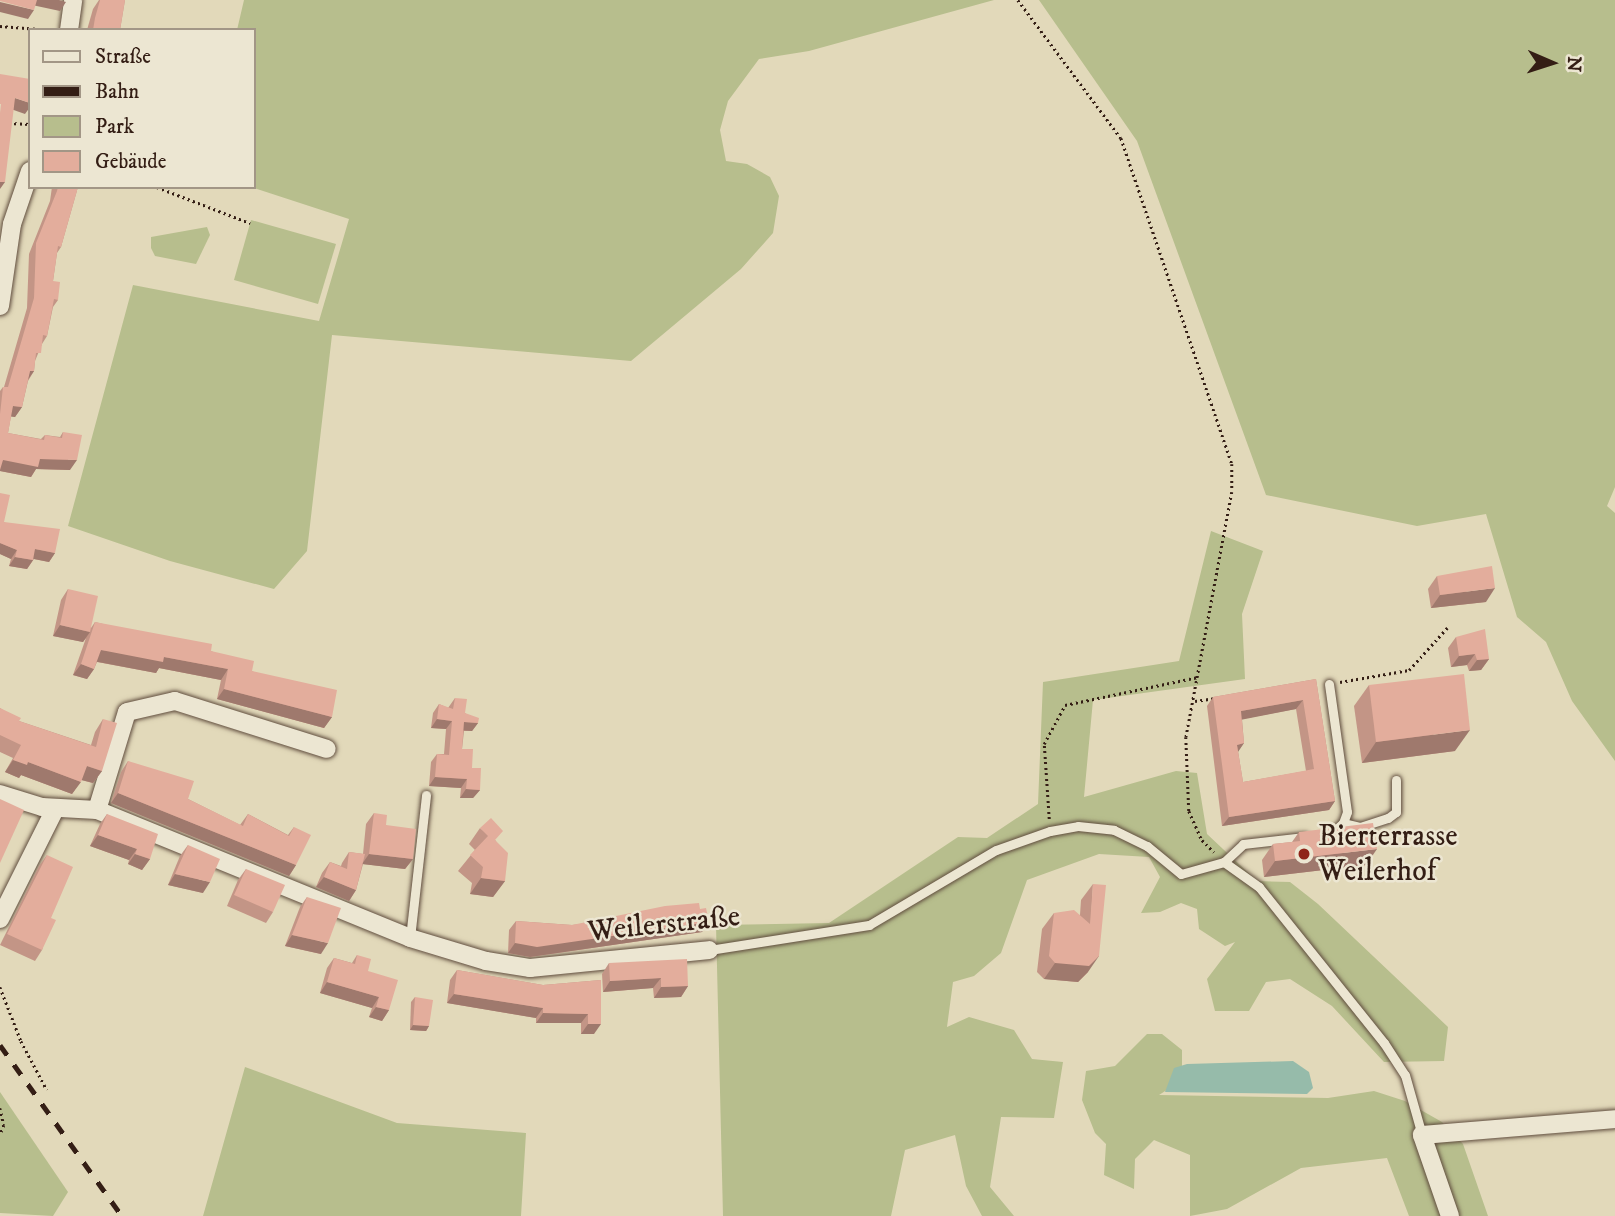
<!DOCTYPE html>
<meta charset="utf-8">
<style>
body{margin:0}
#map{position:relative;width:1615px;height:1216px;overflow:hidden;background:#e2d9ba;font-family:"IM FELL DW Pica",serif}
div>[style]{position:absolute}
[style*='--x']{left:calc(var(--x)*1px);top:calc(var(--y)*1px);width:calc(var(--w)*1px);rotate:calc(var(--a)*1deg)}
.green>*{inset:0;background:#b7be8d}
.water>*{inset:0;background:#96bbaa}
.path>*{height:2.5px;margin-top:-1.25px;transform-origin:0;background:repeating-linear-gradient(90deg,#341e15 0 2px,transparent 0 5.5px)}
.roads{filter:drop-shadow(0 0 2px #604d3e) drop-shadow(0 0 2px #604d3e)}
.lane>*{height:9px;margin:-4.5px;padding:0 4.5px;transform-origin:4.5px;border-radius:4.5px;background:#ece6d2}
.street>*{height:18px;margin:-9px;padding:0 9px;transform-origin:9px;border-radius:9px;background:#ece6d2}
.rail>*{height:5px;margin-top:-2.5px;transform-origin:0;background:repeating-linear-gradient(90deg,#341e15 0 12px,transparent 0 24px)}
.wall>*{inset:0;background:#c39586}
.shaded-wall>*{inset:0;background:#9f796d}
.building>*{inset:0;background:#e3ad9c}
.dots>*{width:19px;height:19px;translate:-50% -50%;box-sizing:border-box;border:4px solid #ece6d2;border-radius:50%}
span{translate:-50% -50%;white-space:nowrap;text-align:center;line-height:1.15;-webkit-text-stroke:5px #ece6d2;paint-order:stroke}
.poi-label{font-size:30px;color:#341e15}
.left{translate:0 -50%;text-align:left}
.street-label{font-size:30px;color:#341e15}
.legend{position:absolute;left:28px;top:28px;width:228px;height:161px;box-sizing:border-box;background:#ece6d2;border:2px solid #a29686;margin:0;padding:9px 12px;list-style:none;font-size:21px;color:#341e15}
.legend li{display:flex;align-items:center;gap:14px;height:35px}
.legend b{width:35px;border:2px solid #a29686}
.north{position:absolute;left:1517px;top:28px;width:70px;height:70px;-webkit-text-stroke:5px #ece6d2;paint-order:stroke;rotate:93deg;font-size:19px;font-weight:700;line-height:28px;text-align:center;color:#341e15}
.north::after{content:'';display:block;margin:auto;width:24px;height:32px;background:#341e15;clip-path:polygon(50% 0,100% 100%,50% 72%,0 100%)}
</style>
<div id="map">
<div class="green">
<i style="clip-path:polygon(244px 0,994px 0,809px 51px,759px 59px,728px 101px,720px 130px,726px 161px,747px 164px,770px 177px,779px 196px,773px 233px,741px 269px,631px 361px,332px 335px,307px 551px,274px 589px,170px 561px,68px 526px,133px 285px,319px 321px,349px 219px,251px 187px,254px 30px,237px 30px)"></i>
<i style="clip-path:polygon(1039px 0,1615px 0,1615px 487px,1607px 506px,1615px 513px,1615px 761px,1572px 701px,1546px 642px,1517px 617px,1486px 514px,1417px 526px,1266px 495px,1137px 141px)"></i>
<i style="clip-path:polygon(251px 220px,336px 244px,318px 304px,234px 280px)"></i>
<i style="clip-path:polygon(207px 227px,210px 235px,196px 264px,155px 256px,151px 248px,151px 237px)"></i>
<i style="clip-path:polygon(1211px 531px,1263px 551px,1242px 614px,1245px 679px,1093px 700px,1084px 797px,1176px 771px,1197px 773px,1207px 834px,1257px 881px,1290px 882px,1318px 904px,1448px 1027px,1444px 1061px,1384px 1062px,1332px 1006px,1290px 979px,1266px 982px,1249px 1011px,1215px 1011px,1207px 979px,1235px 942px,1225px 946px,1199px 929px,1197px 909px,1181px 903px,1160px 912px,1141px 913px,1160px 877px,1149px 857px,1099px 854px,1027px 880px,1001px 953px,974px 976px,953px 982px,947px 1027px,969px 1017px,1014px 1030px,1032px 1059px,1063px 1062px,1054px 1118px,1001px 1117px,990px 1187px,1014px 1216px,982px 1216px,966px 1186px,955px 1135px,905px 1150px,891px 1216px,723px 1216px,716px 925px,829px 923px,958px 837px,987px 838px,1038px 804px,1043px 682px,1179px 661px)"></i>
<i style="clip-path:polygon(1147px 1034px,1162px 1034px,1182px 1050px,1182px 1080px,1159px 1095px,1328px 1098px,1374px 1091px,1405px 1101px,1442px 1122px,1463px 1144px,1488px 1216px,1409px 1216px,1387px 1158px,1301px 1168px,1227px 1209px,1190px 1216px,1190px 1155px,1154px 1140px,1135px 1159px,1134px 1189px,1104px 1175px,1106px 1144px,1095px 1133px,1082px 1100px,1086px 1071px,1115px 1066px)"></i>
<i style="clip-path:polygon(245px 1067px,397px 1123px,526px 1133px,521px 1216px,203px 1216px)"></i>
<i style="clip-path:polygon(0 1092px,68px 1192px,53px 1216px,0 1213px)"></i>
</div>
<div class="water">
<i style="clip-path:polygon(1293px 1061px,1309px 1072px,1313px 1088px,1307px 1094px,1165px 1092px,1174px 1068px,1187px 1064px)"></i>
</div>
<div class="path">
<i style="--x:1018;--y:0;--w:172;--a:53.3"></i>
<i style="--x:1121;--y:138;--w:344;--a:71.2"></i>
<i style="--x:1232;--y:464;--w:28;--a:90"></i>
<i style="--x:1232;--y:492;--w:249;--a:100.6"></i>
<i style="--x:1186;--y:737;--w:74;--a:87.7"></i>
<i style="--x:1189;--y:811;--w:32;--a:66"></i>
<i style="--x:1202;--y:840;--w:17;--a:45"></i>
<i style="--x:0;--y:26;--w:52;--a:4.4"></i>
<i style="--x:9;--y:123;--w:21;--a:3"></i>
<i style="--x:157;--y:187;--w:100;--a:21.2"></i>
<i style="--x:1340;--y:682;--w:70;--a:-9.9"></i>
<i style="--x:1409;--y:670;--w:57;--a:-47.9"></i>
<i style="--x:1195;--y:701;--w:21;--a:-8"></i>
<i style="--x:1049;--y:819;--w:75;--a:-93.8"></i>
<i style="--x:1044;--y:744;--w:44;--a:-61.7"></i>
<i style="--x:1065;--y:705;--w:136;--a:-11.9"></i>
<i style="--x:0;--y:987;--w:58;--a:68.7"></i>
<i style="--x:21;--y:1041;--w:55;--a:62"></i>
<i style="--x:0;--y:1108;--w:17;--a:77"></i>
<i style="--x:4;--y:1125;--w:11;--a:112"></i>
</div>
<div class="roads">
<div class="lane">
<i style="--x:1329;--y:684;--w:129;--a:82"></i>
<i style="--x:1347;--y:812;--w:12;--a:110"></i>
<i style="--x:1343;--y:823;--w:15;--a:138"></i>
<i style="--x:1343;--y:823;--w:17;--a:13"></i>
<i style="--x:1360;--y:827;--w:29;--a:-18"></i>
<i style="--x:1388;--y:818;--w:10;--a:-37"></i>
<i style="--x:1396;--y:812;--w:32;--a:-90"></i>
<i style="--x:1224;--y:862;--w:43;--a:35.5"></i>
<i style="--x:1259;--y:887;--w:200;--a:51.3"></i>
<i style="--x:1384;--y:1043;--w:38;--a:57"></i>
<i style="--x:1405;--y:1075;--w:62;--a:74.2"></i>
<i style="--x:410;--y:938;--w:144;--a:-83.6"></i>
<i style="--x:709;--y:950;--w:162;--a:-8.9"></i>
<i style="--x:869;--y:925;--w:147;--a:-30.6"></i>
<i style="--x:996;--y:850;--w:57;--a:-19.4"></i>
<i style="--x:1050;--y:831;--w:28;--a:-10"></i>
<i style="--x:1078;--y:826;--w:36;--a:6"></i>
<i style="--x:1114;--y:830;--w:37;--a:26"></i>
<i style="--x:1147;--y:846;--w:44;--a:39.5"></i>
<i style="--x:1181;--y:874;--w:45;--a:-15.6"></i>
<i style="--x:1224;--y:862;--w:26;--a:-43"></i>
<i style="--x:1243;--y:844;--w:62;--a:-6.4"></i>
</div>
<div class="street">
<i style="--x:69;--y:30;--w:30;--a:-82"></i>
<i style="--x:0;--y:306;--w:83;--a:-81.7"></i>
<i style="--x:12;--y:224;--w:56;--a:-71.2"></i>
<i style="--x:0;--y:794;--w:44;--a:17.2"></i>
<i style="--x:42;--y:807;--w:55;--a:3.1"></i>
<i style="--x:97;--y:810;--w:338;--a:22.2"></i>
<i style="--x:410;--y:938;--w:79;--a:16.8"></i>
<i style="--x:486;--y:961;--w:45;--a:9"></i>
<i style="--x:530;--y:968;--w:180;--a:-5.7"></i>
<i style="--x:97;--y:810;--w:102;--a:-73"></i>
<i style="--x:127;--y:712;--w:49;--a:-12.9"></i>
<i style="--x:175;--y:701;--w:159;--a:17.5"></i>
<i style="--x:0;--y:919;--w:123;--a:-63.4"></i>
<i style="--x:1450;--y:1216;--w:86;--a:-109.1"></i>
<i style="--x:1422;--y:1135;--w:194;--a:-4.7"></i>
</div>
</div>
<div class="rail">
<i style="--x:0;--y:1045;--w:210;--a:54.5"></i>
</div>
<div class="wall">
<i style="clip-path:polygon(99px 0,125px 0,120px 30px,87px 30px,93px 9px)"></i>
<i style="clip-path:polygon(52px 187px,78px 187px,61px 247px,57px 253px,53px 281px,58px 300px,53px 307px,47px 336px,42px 344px,35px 361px,34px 371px,28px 381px,22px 407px,15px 417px,11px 416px,8px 433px,41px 439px,45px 435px,60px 437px,63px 432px,70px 470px,36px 469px,31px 477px,0 471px,0 391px,3px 387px,4px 387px,27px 308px,29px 254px,50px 201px)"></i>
<i style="clip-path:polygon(0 493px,4px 522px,55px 553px,49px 562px,34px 559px,27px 569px,9px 566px,11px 559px,0 554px)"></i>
<i style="clip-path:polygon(1437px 576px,1486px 602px,1431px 608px,1428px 589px)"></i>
<i style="clip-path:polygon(68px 589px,91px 628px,95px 622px,211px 651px,252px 671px,332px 717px,324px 728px,217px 699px,221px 680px,159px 668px,156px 673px,97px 662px,94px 669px,87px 679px,73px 675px,86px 638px,83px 642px,53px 636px,61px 600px)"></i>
<i style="clip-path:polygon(1456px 637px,1489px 659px,1481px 670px,1469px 671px,1467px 665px,1451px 667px,1448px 648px)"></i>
<i style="clip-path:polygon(evenodd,1316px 679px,1335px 801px,1329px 810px,1222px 826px,1207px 706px,1213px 697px,1316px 679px,1296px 709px,1306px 771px,1243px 782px,1238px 751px,1244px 743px,1242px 719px,1296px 709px)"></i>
<i style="clip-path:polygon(1369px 685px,1455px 751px,1362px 763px,1354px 706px)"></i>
<i style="clip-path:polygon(455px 698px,465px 713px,478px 723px,472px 731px,464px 731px,462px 749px,472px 768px,480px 790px,473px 798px,460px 798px,461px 788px,429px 786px,431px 762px,437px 754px,444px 754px,446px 729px,431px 728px,433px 713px,439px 704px,448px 708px)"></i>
<i style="clip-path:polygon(0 708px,19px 721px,91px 745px,95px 732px,103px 719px,102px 771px,93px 783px,81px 780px,72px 794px,21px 775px,19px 778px,5px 772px,13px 758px,0 752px)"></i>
<i style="clip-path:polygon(128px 761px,188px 799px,240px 825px,248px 814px,288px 835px,294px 827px,296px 865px,289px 876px,111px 803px,121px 772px)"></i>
<i style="clip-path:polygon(374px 813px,386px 825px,413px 859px,405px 869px,363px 864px,356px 890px,349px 901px,316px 887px,322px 873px,330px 862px,341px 866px,342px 863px,349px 852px,363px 854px,366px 824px)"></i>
<i style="clip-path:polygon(107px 814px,150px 859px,142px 870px,128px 864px,129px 860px,90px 846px,100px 824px)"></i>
<i style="clip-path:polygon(480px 828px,496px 841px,505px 881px,493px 897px,470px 894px,472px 883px,458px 871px,475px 850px,469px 844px)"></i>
<i style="clip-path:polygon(1299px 832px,1366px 865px,1264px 877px,1262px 860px,1273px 844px,1292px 842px)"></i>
<i style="clip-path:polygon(188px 845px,203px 893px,168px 885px,180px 856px)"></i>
<i style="clip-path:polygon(47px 855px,51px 918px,42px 950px,35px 961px,0 945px,39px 866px)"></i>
<i style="clip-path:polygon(246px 869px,273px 912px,266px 923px,227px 906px,238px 880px)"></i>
<i style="clip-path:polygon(1093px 884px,1088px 972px,1078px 982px,1044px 979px,1037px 972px,1042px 929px,1054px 913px,1080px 915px,1081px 900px)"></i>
<i style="clip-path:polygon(307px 897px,321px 954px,285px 946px,300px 907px)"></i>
<i style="clip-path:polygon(700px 909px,709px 922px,702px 932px,530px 957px,508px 953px,509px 930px,516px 921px,572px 925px)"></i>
<i style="clip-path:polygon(357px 955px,389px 1010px,382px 1021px,369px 1017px,372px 1008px,320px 993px,327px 968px,334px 958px,352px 963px)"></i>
<i style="clip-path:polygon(609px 963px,688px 986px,681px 997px,654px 998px,653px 988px,603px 992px,602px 974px)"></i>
<i style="clip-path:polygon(457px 970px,543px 985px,601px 980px,594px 1034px,581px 1034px,581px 1023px,536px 1023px,536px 1018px,447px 1003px,450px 980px)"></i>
<i style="clip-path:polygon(415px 997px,429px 1026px,426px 1031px,410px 1030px,411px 1002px)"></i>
</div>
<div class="shaded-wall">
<i style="clip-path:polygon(36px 0,59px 0,66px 2px,60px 11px,32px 5px)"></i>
<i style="clip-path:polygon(0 2px,34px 10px,28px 19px,0 12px)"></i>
<i style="clip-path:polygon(15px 98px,30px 103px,30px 107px,25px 114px,8px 108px)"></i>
<i style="clip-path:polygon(0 182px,5px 182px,0 189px)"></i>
<i style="clip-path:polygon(30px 371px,34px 371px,27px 381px)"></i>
<i style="clip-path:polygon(13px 406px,22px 407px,15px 417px,6px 416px)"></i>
<i style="clip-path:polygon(40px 459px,77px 460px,70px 470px,36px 469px,31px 477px,0 471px,0 464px,3px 460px)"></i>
<i style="clip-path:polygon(0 543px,17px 550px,11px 559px,0 554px)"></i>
<i style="clip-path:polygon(35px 549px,55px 553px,49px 562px,29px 558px)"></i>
<i style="clip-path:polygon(15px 557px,33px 560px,27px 569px,9px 566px)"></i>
<i style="clip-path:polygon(1495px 588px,1486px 602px,1431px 608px,1440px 595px)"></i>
<i style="clip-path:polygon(60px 625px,90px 632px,83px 642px,53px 636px)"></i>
<i style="clip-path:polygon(101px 650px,164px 657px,228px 669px,221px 680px,159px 668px,156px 673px,93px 661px)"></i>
<i style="clip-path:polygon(1475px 654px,1467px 665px,1451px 667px,1459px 656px)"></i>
<i style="clip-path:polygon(1489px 659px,1481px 670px,1469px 671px,1477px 660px)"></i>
<i style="clip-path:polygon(81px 664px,94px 669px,87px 679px,73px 675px)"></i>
<i style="clip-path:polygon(224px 689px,332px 717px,324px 728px,217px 699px)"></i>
<i style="clip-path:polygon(1303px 700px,1296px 709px,1235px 721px,1241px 711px)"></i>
<i style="clip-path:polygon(437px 719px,452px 721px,446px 729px,431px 728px)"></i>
<i style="clip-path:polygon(464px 722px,478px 723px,472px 731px,458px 730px)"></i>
<i style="clip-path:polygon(1470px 730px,1455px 751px,1362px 763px,1376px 742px)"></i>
<i style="clip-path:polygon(1244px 743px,1238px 752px,1237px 745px)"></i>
<i style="clip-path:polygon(13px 760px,28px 762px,81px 782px,72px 794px,21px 775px,19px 778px,5px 772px)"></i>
<i style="clip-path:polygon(87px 766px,102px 771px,93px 783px,78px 779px)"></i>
<i style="clip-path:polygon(435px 777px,467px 779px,461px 788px,429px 786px)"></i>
<i style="clip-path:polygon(466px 789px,480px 790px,473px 798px,460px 798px)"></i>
<i style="clip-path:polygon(118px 793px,296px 865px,289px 876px,111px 803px)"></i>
<i style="clip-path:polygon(1335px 801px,1329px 810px,1222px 826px,1229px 817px)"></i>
<i style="clip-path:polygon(98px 835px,137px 849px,129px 860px,90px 846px)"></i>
<i style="clip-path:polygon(1377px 849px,1366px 865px,1264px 877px,1275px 861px)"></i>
<i style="clip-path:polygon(135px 854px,150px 859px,142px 870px,128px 864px)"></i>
<i style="clip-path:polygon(369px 854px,413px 859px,405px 869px,362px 864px)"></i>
<i style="clip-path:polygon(175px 874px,210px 882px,203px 893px,168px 885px)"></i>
<i style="clip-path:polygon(324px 877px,356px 890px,349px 901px,316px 887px)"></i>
<i style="clip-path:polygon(481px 878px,505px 881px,493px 897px,470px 894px)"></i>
<i style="clip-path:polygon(709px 922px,702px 932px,530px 957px,508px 953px,515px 943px)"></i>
<i style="clip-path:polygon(292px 935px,328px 943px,321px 954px,285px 946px)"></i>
<i style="clip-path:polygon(1099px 956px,1088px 972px,1078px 982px,1044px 979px,1055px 963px)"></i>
<i style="clip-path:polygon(661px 978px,653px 988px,603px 992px,610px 981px)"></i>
<i style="clip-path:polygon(327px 982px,379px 997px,372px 1008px,320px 993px)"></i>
<i style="clip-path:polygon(688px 986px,681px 997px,654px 998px,661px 987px)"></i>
<i style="clip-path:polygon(454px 994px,543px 1008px,536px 1018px,447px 1003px)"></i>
<i style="clip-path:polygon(376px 1007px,389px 1010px,382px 1021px,369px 1017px)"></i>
<i style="clip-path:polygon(543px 1013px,588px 1014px,581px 1023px,536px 1023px)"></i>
<i style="clip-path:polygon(588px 1024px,601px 1024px,594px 1034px,581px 1034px)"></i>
<i style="clip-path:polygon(413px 1025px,429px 1026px,426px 1031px,410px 1030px)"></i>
</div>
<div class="building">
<i style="clip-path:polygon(0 0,37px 0,34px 10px,0 1px,0 3px)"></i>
<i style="clip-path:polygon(100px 0,125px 0,120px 30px,93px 30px,95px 18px)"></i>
<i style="clip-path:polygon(0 74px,30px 79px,30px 103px,15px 98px,5px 182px,0 182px,0 113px,1px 104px,0 104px)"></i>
<i style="clip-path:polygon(58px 187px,78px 187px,61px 247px,58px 246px,53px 281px,60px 282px,58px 300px,54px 299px,47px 336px,43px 335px,41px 353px,36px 353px,34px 371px,30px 371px,22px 407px,13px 406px,8px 433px,44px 440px,45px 435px,62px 438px,63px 432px,82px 435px,77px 460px,40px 459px,38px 467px,3px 460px,0 470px,0 414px,3px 387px,8px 387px,34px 298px,36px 243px,57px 191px)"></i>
<i style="clip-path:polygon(0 493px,10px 495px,4px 522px,60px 529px,55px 553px,35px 549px,33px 560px,15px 557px,17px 550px,0 543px)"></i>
<i style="clip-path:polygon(1492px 566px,1495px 588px,1440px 595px,1437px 576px)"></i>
<i style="clip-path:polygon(68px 589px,98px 596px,90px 632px,60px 625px)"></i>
<i style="clip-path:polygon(95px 622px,212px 644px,211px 651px,254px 661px,252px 671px,337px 690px,332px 717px,224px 689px,228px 669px,164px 657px,163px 662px,101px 650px,94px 669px,81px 664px)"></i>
<i style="clip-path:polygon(1485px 629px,1489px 659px,1477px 660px,1475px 654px,1459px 656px,1456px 637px)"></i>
<i style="clip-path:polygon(1464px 674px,1470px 730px,1376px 742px,1369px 685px)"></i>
<i style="clip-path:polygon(evenodd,1316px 679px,1335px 801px,1229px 817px,1213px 697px,1316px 679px,1303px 700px,1314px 769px,1243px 782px,1237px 745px,1244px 743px,1241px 711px,1303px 700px)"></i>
<i style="clip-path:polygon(455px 698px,467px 699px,465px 713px,479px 718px,478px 723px,464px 722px,462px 749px,473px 749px,472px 768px,481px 768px,480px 790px,466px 789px,467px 779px,435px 777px,437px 754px,449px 755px,452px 721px,437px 719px,439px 704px,453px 709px)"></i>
<i style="clip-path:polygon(0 708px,21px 718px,19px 721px,96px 747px,103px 719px,117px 723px,102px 771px,87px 766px,81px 782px,28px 762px,27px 765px,13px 760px,21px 745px,0 735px)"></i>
<i style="clip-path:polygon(128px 761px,194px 781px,188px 799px,243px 826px,248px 814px,289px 836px,294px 827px,311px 835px,296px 865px,118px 793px)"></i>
<i style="clip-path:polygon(0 799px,24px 810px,0 863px)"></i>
<i style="clip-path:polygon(374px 813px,387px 815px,386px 825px,416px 829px,413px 859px,369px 854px)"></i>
<i style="clip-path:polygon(107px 814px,158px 834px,150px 859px,135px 854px,137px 849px,98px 835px)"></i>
<i style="clip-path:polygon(491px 818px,503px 831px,495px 840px,508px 853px,505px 881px,481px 878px,483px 867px,470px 855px,488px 836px,480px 828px)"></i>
<i style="clip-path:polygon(1373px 823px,1377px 849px,1275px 861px,1273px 844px,1300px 841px,1299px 832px)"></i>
<i style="clip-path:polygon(188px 845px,220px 859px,210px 882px,175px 874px)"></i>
<i style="clip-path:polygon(349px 852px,365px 854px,356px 890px,324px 877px,330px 862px,347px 869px)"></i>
<i style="clip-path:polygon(47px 855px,73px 867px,51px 918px,56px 920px,42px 950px,7px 934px)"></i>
<i style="clip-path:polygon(246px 869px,285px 885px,273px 912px,234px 895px)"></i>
<i style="clip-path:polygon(1093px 884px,1106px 885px,1099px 956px,1089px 966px,1055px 963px,1049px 956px,1054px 913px,1074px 910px,1090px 924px)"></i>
<i style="clip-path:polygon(307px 897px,341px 908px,328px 943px,292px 935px)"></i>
<i style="clip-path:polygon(699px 903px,700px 909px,706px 908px,709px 922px,537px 947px,515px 943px,516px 921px,572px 925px,665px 906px)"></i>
<i style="clip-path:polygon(357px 955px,371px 959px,368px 971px,398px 980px,389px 1010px,376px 1007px,379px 997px,327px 982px,334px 958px,355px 964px)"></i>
<i style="clip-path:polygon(687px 959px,688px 986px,661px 987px,661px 978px,610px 981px,609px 963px)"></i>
<i style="clip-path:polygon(457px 970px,543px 985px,601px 980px,601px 1024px,588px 1024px,588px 1014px,543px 1013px,543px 1008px,454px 994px)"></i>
<i style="clip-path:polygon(415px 997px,433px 1000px,429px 1026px,413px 1025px)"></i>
</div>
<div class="dots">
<i style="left:1304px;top:854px;background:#8f2418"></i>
</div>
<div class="poi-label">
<span class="left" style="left:1318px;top:854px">Bierterrasse<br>Weilerhof</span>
</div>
<div class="street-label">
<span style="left:664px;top:925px;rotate:-6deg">Weilerstraße</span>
</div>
<ul class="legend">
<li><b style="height:9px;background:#ece6d2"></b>Straße</li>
<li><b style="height:9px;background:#341e15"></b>Bahn</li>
<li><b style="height:19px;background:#b7be8d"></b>Park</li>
<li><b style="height:19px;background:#e3ad9c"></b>Gebäude</li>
</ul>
<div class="north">N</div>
</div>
